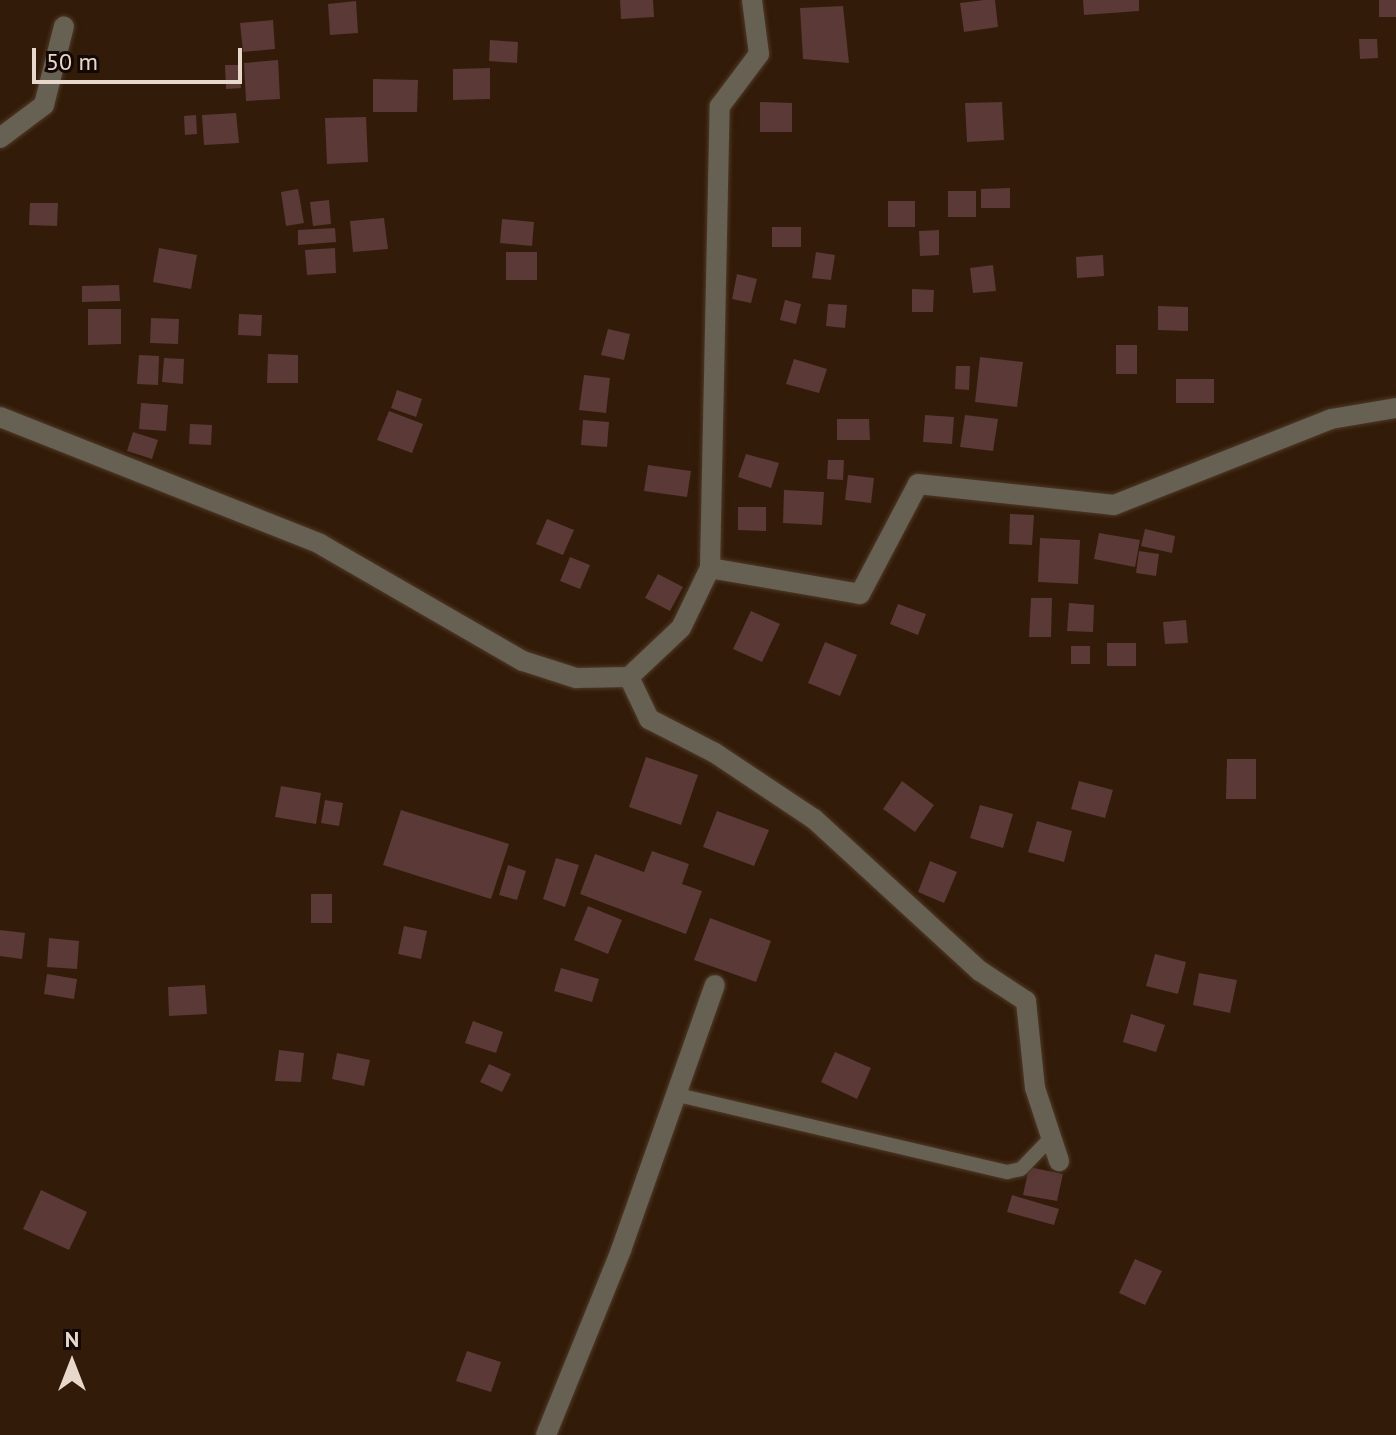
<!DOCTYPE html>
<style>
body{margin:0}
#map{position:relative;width:1396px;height:1435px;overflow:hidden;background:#321b08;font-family:"PT Sans",sans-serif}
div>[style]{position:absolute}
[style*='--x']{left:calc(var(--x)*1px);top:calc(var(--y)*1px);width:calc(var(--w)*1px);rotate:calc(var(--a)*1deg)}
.building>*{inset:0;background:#5b3936}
.roads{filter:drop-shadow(0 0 2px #4f3927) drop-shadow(0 0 2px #4f3927)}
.lane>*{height:14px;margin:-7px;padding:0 7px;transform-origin:7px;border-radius:7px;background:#676154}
.street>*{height:20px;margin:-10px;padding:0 10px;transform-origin:10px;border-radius:10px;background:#676154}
span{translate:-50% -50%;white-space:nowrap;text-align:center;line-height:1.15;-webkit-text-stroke:6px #130803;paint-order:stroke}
.north{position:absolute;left:32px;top:1323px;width:80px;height:80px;-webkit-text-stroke:6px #130803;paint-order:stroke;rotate:0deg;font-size:22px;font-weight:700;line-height:32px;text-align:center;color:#e8d8cc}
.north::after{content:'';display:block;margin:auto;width:28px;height:36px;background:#e8d8cc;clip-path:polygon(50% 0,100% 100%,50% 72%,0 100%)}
.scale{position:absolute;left:32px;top:48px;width:210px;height:36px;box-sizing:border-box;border:4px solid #e8d8cc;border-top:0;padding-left:10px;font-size:24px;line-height:28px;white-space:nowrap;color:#e8d8cc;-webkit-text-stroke:6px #130803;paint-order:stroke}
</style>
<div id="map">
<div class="building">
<i style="clip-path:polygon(620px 0,653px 0,654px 17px,621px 19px)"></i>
<i style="clip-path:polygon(984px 0,995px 0,998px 27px,964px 32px,960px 3px)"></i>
<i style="clip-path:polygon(1083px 0,1139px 0,1139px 11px,1084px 15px)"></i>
<i style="clip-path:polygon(1379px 0,1396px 0,1396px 17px,1379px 17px)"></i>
<i style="clip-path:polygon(356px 1px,358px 33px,330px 35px,328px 4px)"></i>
<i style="clip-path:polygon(843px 6px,849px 63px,803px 59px,800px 8px)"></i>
<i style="clip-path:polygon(273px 20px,275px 49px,243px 52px,240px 23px)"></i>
<i style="clip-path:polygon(1359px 39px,1377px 39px,1378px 58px,1360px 59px)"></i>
<i style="clip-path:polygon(490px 40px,518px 42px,517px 63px,489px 61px)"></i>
<i style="clip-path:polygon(278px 60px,280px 99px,246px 101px,244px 63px)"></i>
<i style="clip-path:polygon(225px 65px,239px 65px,241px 88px,226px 89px)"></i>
<i style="clip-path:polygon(490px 68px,490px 99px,453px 100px,453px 69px)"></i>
<i style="clip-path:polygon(373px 79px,418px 80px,417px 112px,373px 112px)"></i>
<i style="clip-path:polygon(760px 102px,792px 103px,792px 132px,760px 132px)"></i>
<i style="clip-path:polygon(1002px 102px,1004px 140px,967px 142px,965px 103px)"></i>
<i style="clip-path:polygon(236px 113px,239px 143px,204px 145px,202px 115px)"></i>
<i style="clip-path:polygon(196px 115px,197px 134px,185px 135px,184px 116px)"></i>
<i style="clip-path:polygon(366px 117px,368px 162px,327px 164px,325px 118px)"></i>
<i style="clip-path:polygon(1010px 188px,1010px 208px,981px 208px,981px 189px)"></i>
<i style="clip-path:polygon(298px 189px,304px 223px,286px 226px,281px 192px)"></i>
<i style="clip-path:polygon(948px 191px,976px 191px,976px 217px,948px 217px)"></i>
<i style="clip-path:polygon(329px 200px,331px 224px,313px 226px,310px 202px)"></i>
<i style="clip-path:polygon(888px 201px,915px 201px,915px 227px,888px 227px)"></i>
<i style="clip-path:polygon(30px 203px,58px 203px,57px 226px,29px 225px)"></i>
<i style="clip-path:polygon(384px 218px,388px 249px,353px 252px,350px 221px)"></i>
<i style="clip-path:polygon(502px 219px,534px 222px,532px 246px,500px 243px)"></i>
<i style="clip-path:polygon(772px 227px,801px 227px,801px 247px,772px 247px)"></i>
<i style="clip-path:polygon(335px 228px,336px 242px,298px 245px,298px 230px)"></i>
<i style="clip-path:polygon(939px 230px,939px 255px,920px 256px,919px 231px)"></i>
<i style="clip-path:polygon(159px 248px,197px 255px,191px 289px,153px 282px)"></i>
<i style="clip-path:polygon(335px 248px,336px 273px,307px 275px,305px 250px)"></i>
<i style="clip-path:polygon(506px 252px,537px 252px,537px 280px,506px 280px)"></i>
<i style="clip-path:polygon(816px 252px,835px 255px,831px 280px,812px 278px)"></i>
<i style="clip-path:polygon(1103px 255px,1104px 276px,1077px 278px,1076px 257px)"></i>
<i style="clip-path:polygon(993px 265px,996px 291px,973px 293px,970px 268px)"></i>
<i style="clip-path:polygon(737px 274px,757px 279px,751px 303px,732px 299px)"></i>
<i style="clip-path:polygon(119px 285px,120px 301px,82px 302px,82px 286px)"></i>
<i style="clip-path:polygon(912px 289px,934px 290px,933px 312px,912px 312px)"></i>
<i style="clip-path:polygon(785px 300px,801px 304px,796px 324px,780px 320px)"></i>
<i style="clip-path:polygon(828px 304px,847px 305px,845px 328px,826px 326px)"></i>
<i style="clip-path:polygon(1158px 306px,1188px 307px,1188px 331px,1158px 330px)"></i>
<i style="clip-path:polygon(88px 309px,121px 309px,121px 344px,88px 345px)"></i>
<i style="clip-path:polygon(239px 314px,262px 315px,261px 336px,238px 335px)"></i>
<i style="clip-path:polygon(151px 318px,179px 319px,178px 344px,150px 343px)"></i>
<i style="clip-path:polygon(608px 329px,630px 334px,624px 360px,601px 355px)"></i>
<i style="clip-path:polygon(1116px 345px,1137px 345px,1137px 374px,1116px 374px)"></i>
<i style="clip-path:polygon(268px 354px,298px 355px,298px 383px,267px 383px)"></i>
<i style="clip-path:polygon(139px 355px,159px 356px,158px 385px,137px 384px)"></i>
<i style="clip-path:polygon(980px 357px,1023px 362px,1017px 407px,975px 402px)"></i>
<i style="clip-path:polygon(164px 358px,184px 359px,183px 384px,162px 382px)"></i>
<i style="clip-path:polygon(794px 359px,827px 369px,819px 393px,786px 384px)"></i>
<i style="clip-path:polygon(956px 366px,970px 366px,969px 390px,955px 389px)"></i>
<i style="clip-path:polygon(584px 375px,610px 378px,606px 413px,579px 410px)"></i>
<i style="clip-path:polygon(1176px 379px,1214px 379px,1214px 403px,1176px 403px)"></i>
<i style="clip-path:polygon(397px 390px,422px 399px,416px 417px,391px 408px)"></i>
<i style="clip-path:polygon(141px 403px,168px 405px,166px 431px,139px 429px)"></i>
<i style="clip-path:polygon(389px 411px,423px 424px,412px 453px,377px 440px)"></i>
<i style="clip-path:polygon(925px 415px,954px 417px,952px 444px,923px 442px)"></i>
<i style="clip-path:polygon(965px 415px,998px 419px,993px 451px,960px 447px)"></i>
<i style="clip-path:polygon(837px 419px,869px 419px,870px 440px,837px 440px)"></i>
<i style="clip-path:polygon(583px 420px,609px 422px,607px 447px,581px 445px)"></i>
<i style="clip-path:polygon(190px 424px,212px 425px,211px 445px,189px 444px)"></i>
<i style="clip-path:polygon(133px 432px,158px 440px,152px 459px,127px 451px)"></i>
<i style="clip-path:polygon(746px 454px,779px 463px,771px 488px,738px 477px)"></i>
<i style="clip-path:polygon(828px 460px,844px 460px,843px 480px,827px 479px)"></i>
<i style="clip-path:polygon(648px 465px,691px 471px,687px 497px,644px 491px)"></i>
<i style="clip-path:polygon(848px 475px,874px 478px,871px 503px,845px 500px)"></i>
<i style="clip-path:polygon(784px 490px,824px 492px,822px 525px,783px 523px)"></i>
<i style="clip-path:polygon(738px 507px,766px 507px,766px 531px,738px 530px)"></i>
<i style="clip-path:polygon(1010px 514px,1034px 515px,1032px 545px,1009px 544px)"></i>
<i style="clip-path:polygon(547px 519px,574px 530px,563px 555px,536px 544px)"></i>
<i style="clip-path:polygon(1145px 529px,1175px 536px,1172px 553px,1141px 546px)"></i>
<i style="clip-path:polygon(1099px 533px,1140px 540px,1135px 567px,1094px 559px)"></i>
<i style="clip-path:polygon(1040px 538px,1080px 540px,1078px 584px,1038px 582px)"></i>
<i style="clip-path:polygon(1139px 551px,1159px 554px,1156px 576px,1136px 573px)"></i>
<i style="clip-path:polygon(570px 557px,590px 565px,580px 589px,560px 581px)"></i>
<i style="clip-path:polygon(658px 574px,683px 587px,670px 611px,645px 598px)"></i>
<i style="clip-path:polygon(1031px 598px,1052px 598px,1051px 637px,1029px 637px)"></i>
<i style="clip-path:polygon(1069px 603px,1094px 605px,1093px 632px,1067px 631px)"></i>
<i style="clip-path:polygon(898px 604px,926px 614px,918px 635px,890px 624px)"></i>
<i style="clip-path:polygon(751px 611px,780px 624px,762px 662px,733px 649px)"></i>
<i style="clip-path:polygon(1186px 620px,1188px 643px,1165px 644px,1163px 622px)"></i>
<i style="clip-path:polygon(825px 642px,857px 655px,840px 696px,808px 683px)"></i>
<i style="clip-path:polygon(1107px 643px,1136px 643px,1136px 666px,1107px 666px)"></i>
<i style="clip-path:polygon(1071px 646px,1090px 646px,1090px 664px,1071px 664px)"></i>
<i style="clip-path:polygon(646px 757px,698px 775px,681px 825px,629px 807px)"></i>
<i style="clip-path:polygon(1227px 759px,1256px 759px,1256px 799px,1226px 799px)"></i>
<i style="clip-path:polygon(902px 781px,934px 805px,915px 832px,883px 809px)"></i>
<i style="clip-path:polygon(1079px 781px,1113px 790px,1105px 818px,1071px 809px)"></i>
<i style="clip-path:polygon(281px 786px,321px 793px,316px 824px,275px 817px)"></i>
<i style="clip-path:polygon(325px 800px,343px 803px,339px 826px,321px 823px)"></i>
<i style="clip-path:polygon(980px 805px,1013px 814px,1003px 848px,970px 838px)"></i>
<i style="clip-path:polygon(401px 810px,509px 844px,491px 899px,383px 865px)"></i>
<i style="clip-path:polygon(717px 811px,769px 830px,754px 866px,703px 847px)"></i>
<i style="clip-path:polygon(1037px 821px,1072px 831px,1064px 862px,1028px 852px)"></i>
<i style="clip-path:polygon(652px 851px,689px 864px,682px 884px,702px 891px,686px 934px,580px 894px,595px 854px,644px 872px)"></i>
<i style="clip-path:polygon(556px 858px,579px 865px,565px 907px,543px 899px)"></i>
<i style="clip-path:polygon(930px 861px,957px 872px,944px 903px,918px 892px)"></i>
<i style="clip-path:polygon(508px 865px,526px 871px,517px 900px,499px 895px)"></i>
<i style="clip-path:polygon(311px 894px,332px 894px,332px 923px,311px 923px)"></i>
<i style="clip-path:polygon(588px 906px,622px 920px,608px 954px,574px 940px)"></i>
<i style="clip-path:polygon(710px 918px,771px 941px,756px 982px,694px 960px)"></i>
<i style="clip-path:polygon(404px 926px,427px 931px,421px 959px,398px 954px)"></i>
<i style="clip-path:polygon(0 930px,25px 933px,22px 959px,0 956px)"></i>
<i style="clip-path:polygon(49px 938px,79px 941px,77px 969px,47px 967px)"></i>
<i style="clip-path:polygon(1155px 954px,1186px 962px,1178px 994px,1146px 986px)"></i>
<i style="clip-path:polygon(561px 968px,599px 979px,592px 1002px,554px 991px)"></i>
<i style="clip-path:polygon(1199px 973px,1237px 980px,1230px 1013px,1193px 1005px)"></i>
<i style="clip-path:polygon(47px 974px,77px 979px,74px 999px,44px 994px)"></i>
<i style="clip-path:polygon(205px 985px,207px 1014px,169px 1016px,168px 987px)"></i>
<i style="clip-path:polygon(1131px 1014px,1165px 1025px,1156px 1052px,1123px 1042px)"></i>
<i style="clip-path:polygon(473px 1021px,503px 1032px,496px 1053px,465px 1043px)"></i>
<i style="clip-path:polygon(279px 1050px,304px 1053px,301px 1082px,275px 1081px)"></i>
<i style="clip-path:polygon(835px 1052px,871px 1068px,857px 1099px,821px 1082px)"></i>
<i style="clip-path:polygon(337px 1053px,370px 1060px,364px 1086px,332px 1079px)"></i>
<i style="clip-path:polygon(489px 1064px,511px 1074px,502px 1092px,480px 1082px)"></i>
<i style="clip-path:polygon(1029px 1167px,1063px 1174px,1057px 1201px,1023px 1195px)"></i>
<i style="clip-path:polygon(41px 1190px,87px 1212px,69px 1250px,23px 1229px)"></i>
<i style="clip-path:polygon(1012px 1195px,1059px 1209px,1054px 1225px,1007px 1212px)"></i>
<i style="clip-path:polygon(1135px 1259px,1162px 1271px,1145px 1305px,1119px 1293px)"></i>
<i style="clip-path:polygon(467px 1351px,501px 1362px,491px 1392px,456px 1381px)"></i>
</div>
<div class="roads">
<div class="lane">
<i style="--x:678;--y:1095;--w:338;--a:13.2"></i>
<i style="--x:1007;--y:1172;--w:14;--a:-12"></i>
<i style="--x:1021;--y:1169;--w:40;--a:-46"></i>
</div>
<div class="street">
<i style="--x:0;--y:138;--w:55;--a:-36.9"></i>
<i style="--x:44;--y:105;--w:81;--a:-75.8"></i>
<i style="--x:0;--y:417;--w:344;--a:21.6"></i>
<i style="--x:320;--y:544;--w:234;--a:30"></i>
<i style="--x:523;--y:661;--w:56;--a:17.8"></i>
<i style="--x:576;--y:678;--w:53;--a:-1.1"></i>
<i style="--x:629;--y:677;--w:71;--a:-43.3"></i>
<i style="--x:681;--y:628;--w:67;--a:-64.2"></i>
<i style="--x:710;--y:568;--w:152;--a:9.8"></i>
<i style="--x:860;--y:594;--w:124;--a:-62.2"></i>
<i style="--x:918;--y:484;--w:197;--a:6.1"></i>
<i style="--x:1114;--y:505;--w:233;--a:-21.6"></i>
<i style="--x:1331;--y:419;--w:66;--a:-9.6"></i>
<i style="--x:710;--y:568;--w:462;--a:-88.8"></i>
<i style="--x:720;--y:106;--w:65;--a:-53.1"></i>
<i style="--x:759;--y:54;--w:54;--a:-97.4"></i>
<i style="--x:629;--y:677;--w:47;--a:64.5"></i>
<i style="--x:649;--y:719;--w:74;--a:27.3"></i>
<i style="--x:715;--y:753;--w:119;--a:33.7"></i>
<i style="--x:814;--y:819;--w:225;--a:42.5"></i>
<i style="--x:980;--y:971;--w:55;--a:33.1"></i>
<i style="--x:1026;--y:1001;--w:87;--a:84.1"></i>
<i style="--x:1035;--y:1088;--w:77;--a:71.8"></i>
<i style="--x:546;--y:1435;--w:200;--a:-67.9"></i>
<i style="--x:621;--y:1250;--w:281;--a:-70.5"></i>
</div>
</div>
<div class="north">N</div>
<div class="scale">50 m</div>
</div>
